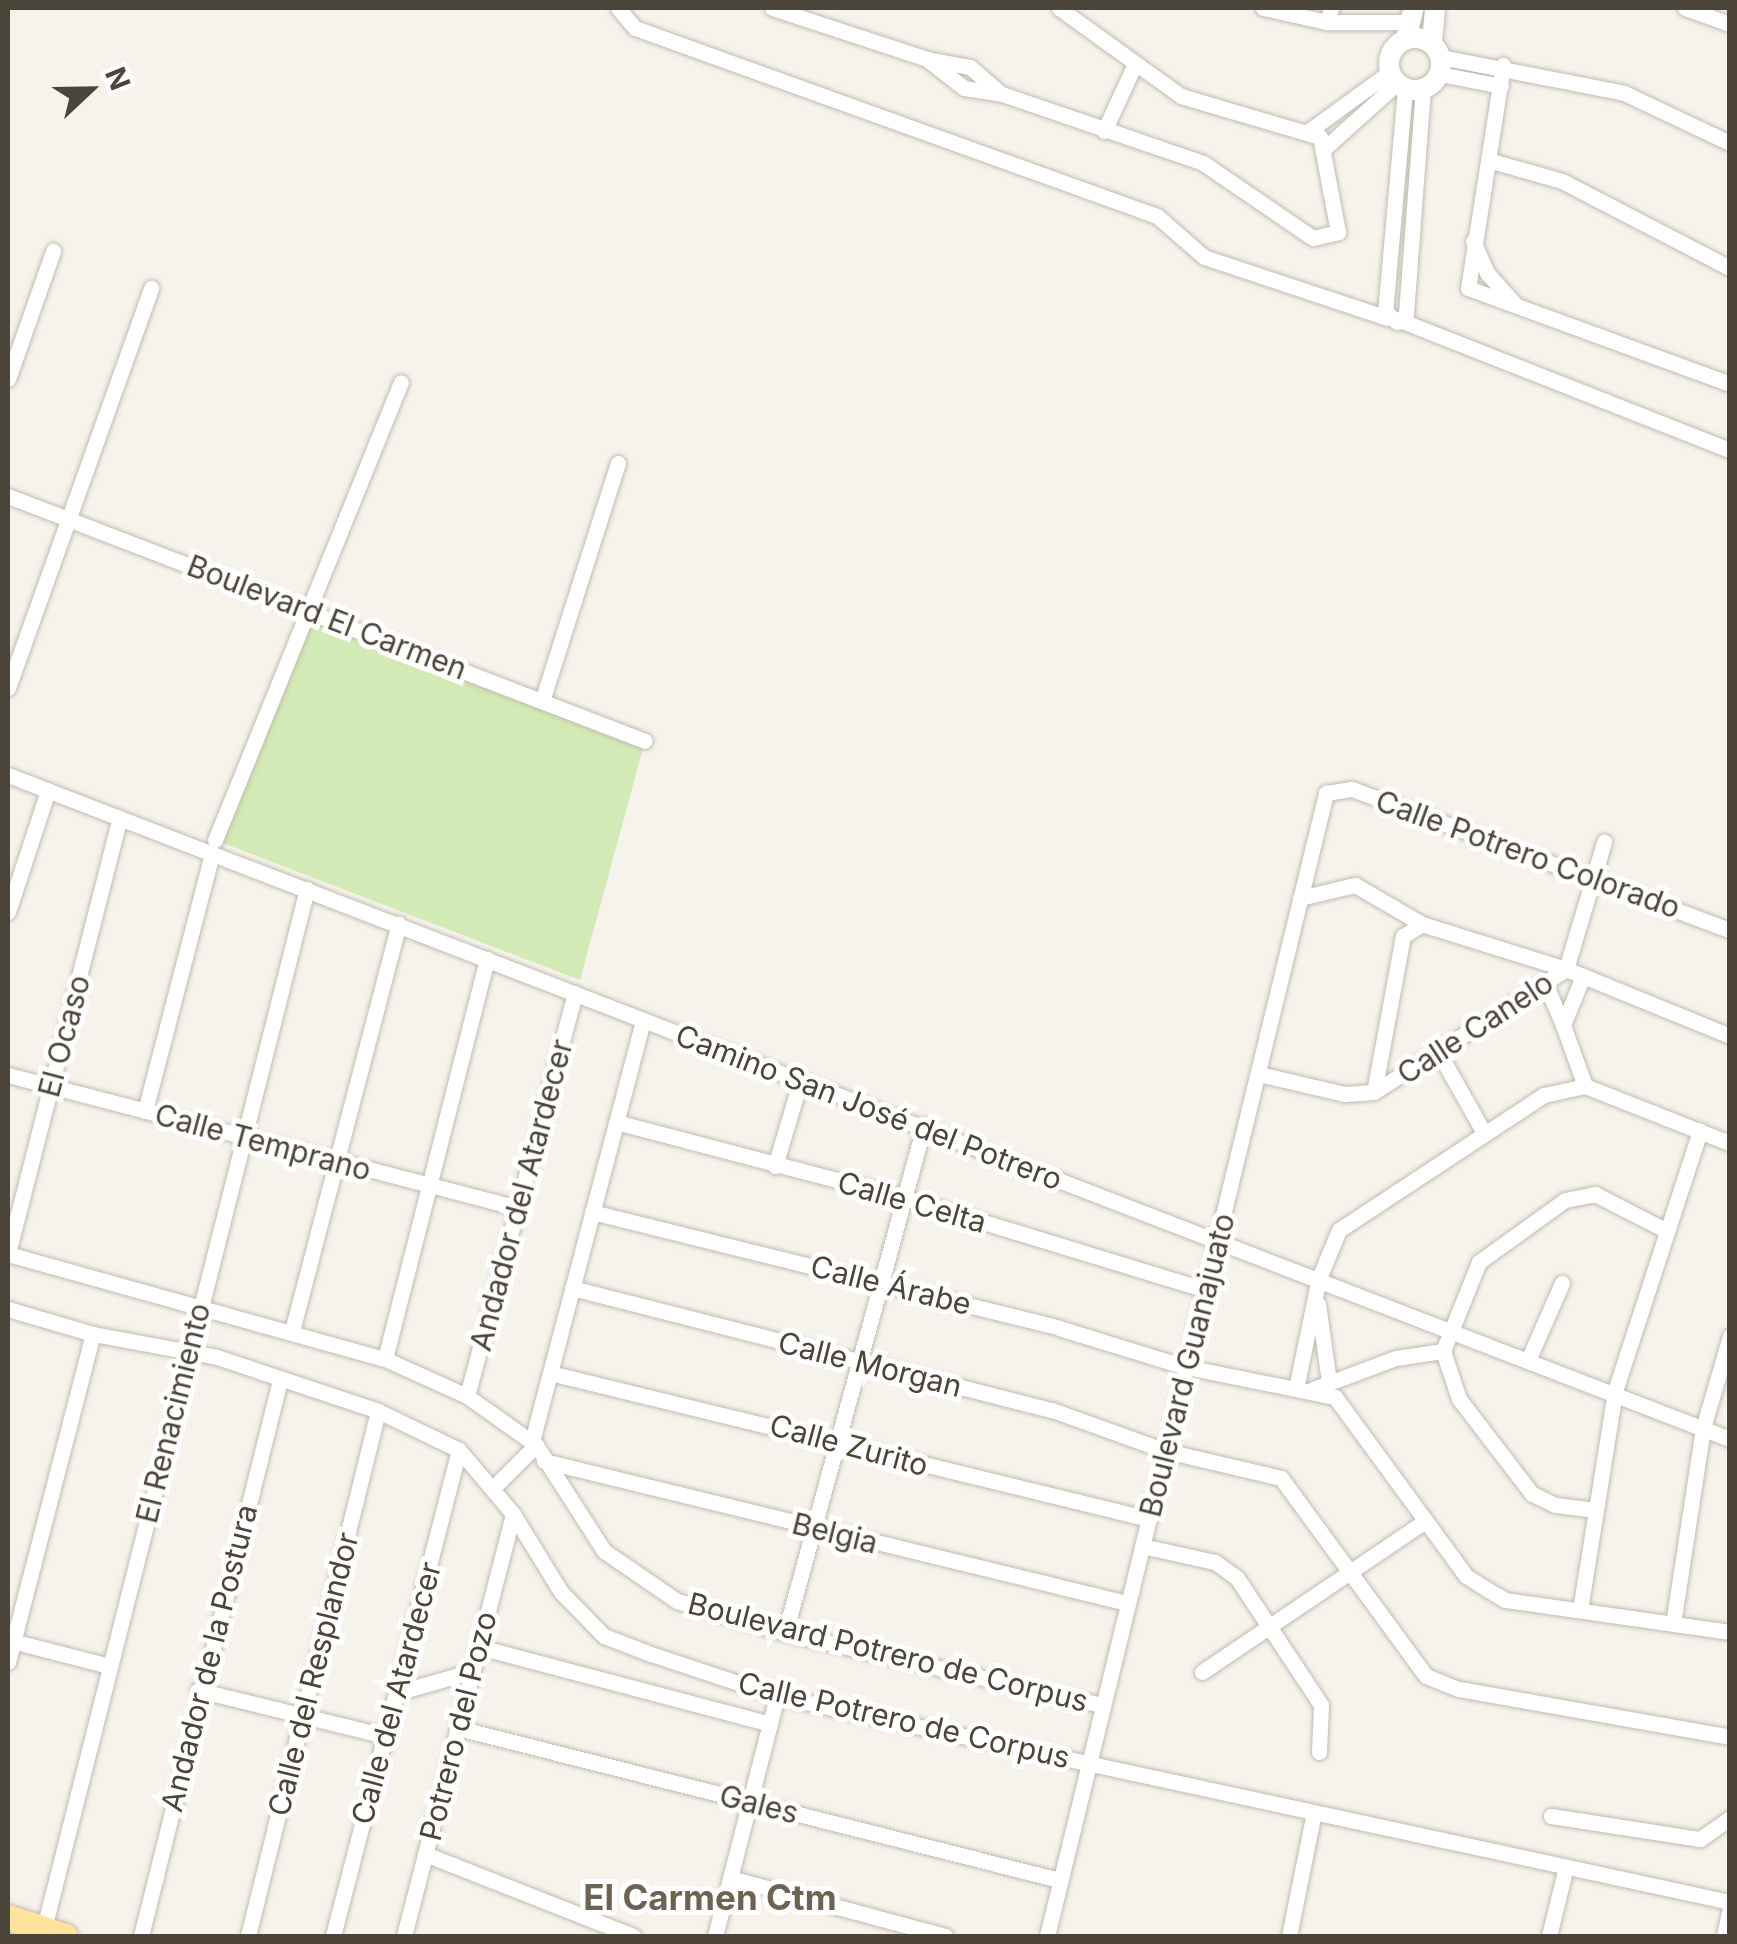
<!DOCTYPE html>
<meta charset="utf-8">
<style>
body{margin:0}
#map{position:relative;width:1737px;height:1944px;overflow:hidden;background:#f6f3ec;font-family:Inter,sans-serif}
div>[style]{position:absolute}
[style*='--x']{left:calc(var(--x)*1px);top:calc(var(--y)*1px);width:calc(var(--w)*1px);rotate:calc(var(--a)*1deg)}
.green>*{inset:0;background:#d2eab5}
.roads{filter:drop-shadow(0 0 2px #c2bbae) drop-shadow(0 0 2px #c2bbae)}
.minor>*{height:15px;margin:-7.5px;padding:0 7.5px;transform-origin:7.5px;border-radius:7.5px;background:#fff}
.tertiary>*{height:20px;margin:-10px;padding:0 10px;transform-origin:10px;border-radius:10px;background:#fff}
.tertiary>.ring{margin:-10px;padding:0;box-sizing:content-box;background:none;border:20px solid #fff;border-radius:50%}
.primary>*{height:25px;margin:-12.5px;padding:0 12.5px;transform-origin:12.5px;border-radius:12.5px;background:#ffe39c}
span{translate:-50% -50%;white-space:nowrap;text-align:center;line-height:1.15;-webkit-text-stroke:10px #fff;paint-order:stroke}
.street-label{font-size:30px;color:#4b4439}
.quarter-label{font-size:35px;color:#6e6250;font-weight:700}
.frame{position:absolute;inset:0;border:10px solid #4b4439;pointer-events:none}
.north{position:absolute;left:40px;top:40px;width:100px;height:100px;-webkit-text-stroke:8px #fff;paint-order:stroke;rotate:68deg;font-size:28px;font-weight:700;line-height:40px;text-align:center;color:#4b4439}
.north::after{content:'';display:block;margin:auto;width:35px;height:45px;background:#4b4439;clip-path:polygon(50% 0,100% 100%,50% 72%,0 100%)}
</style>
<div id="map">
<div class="green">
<i style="clip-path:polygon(309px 609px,645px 741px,580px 980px,215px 840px)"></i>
</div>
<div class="roads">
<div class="minor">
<i style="--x:618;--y:8;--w:26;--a:50"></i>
<i style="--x:635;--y:28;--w:555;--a:19.81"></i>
<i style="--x:1157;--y:216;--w:62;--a:41.1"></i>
<i style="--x:1204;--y:257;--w:193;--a:18.4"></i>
<i style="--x:772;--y:8;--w:163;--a:18.2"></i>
<i style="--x:927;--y:59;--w:47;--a:38.1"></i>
<i style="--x:964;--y:88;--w:38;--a:9"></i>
<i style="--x:1002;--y:94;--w:213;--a:18.9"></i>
<i style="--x:1203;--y:163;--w:133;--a:34.3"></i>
<i style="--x:1313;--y:238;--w:26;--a:-13"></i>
<i style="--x:1338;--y:232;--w:97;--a:-100.7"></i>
<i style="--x:1320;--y:137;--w:145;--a:-163.6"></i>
<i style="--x:1181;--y:96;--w:150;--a:-144.2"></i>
<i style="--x:1263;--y:8;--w:66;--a:12.3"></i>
<i style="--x:1327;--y:22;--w:15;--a:-74"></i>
<i style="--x:1685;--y:8;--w:48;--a:19.6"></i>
<i style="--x:1327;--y:22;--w:85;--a:0"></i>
<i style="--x:1441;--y:57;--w:187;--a:11.1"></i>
<i style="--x:1624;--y:93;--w:117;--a:25.3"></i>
<i style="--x:927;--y:59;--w:44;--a:10.5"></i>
<i style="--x:970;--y:67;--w:41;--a:41.1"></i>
<i style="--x:1503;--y:65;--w:226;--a:98.9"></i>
<i style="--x:1468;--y:288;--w:279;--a:20.1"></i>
<i style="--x:1440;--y:74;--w:62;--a:11.1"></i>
<i style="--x:1405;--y:89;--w:223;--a:95.1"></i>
<i style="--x:1385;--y:311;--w:16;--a:43"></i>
<i style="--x:1397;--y:322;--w:12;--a:-42"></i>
<i style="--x:1406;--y:314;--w:225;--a:-85.7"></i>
<i style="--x:1310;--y:130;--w:99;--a:-35.9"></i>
<i style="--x:1104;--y:131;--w:72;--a:-65.2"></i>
<i style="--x:1326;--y:147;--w:96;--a:-42"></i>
<i style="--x:1488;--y:160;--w:77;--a:15.8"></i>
<i style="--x:1562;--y:181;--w:189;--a:27.4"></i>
<i style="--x:1473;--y:241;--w:35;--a:66"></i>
<i style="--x:1487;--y:273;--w:40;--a:48"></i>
<i style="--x:1402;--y:321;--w:352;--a:21.5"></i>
<i style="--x:8;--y:379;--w:136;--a:-70.6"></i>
<i style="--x:8;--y:496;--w:682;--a:21.04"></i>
<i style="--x:8;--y:688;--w:425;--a:-70.3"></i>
<i style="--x:542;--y:701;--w:250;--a:-72.3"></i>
<i style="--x:8;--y:775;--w:1846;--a:21.09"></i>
<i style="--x:215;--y:840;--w:494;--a:-67.9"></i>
<i style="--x:1300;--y:898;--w:57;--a:-13.3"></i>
<i style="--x:1355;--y:885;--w:78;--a:30.2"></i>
<i style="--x:8;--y:912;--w:128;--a:-71.8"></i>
<i style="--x:1583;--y:976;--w:53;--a:112.2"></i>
<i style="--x:1563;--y:1025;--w:65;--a:70.2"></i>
<i style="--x:1545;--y:983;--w:46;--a:66.8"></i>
<i style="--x:1439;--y:1053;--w:90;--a:60.6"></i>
<i style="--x:1259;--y:1074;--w:88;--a:13.1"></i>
<i style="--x:1345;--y:1094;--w:29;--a:-4"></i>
<i style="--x:1374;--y:1092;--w:228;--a:-32.6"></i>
<i style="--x:1566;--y:969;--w:133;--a:-73.3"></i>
<i style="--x:8;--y:1075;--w:527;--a:14.62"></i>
<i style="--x:1374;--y:1092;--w:159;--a:-79.5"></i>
<i style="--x:1403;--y:936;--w:22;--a:-32"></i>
<i style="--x:1422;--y:924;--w:151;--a:17.4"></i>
<i style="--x:1566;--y:969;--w:177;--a:22.2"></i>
<i style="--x:145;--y:1111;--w:267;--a:-75.4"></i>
<i style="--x:616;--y:1122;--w:299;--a:14.7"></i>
<i style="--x:905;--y:1198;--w:315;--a:17"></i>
<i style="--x:775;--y:1166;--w:91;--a:-73.4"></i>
<i style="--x:592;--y:1212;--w:481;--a:13.9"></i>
<i style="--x:1059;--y:1328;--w:133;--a:17.1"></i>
<i style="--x:1186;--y:1367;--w:152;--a:11.4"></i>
<i style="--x:1335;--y:1397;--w:222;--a:53.8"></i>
<i style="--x:1466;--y:1576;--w:26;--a:32"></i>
<i style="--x:1488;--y:1590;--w:20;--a:30"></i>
<i style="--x:1505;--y:1600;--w:227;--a:8.1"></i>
<i style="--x:8;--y:1253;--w:449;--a:-75.6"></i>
<i style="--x:8;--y:1254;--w:391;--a:15.6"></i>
<i style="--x:385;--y:1359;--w:90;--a:24.3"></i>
<i style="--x:467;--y:1396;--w:85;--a:35.4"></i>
<i style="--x:536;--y:1445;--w:126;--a:57.3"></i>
<i style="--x:604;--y:1551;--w:88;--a:34.4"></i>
<i style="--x:677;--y:1601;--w:113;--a:16.5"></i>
<i style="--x:785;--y:1633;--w:325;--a:12.8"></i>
<i style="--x:572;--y:1288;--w:495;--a:14.3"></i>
<i style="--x:1052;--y:1410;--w:121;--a:19.8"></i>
<i style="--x:1166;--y:1451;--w:118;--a:13.2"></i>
<i style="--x:1281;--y:1478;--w:245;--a:53.8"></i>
<i style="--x:1426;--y:1676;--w:35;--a:22"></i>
<i style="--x:1459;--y:1689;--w:275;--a:10"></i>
<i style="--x:1318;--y:1304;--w:78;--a:81.9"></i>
<i style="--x:8;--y:1309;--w:89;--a:16.4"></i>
<i style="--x:93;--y:1334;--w:126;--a:10.5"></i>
<i style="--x:217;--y:1357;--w:170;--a:18.5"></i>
<i style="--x:378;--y:1411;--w:90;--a:25.7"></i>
<i style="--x:459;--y:1450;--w:84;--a:49.8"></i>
<i style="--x:513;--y:1514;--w:92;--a:58.4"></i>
<i style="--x:561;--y:1592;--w:62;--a:45.7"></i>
<i style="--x:604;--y:1636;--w:50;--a:21"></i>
<i style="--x:651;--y:1654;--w:133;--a:18.4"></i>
<i style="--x:777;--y:1696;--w:975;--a:12.2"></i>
<i style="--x:292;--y:1331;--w:421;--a:-75.3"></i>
<i style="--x:1529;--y:1358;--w:82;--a:-66.3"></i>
<i style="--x:385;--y:1359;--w:413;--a:-75.7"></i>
<i style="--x:550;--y:1373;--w:617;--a:13.7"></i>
<i style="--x:1297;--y:1384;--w:108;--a:-78.3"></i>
<i style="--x:1319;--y:1278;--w:52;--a:-67.4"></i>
<i style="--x:1339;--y:1230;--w:245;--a:-33.4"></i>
<i style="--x:1544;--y:1095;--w:42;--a:-12.4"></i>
<i style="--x:1585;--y:1086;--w:156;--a:21.5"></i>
<i style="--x:1313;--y:1389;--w:89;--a:-20.5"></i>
<i style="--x:1396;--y:1358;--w:48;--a:-8.5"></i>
<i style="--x:467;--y:1396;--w:417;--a:-75"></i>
<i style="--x:532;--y:1441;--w:435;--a:-75.2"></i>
<i style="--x:544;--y:1461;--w:600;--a:13.69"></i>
<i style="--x:493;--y:1488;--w:61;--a:-45"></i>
<i style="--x:1596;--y:1510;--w:41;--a:-173"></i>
<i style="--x:1555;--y:1505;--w:25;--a:-154"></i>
<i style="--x:1532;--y:1494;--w:120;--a:-127.5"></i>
<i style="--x:1459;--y:1399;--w:51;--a:-108.4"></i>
<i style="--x:1443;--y:1351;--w:96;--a:-68"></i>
<i style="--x:1479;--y:1262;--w:106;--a:-35.8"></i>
<i style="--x:1565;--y:1200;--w:31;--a:-11"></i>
<i style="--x:1595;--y:1194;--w:76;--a:27.2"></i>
<i style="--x:1142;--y:1546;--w:75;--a:12.4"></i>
<i style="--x:1215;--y:1562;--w:27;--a:36"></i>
<i style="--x:1237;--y:1578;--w:152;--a:56.5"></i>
<i style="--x:1321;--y:1705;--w:47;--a:92.4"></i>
<i style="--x:1580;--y:1610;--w:222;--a:-80.9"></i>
<i style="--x:1615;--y:1391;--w:274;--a:-71.9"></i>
<i style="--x:1673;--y:1624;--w:198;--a:-81.3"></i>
<i style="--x:1703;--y:1428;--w:96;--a:-73.6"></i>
<i style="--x:785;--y:1633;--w:526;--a:-74.67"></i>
<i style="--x:8;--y:1640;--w:104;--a:14.4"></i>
<i style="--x:479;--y:1647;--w:301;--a:14.8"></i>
<i style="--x:8;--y:1662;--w:339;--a:-75.5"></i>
<i style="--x:1202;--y:1672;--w:269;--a:-34.1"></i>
<i style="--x:198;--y:1690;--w:193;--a:13.8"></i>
<i style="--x:396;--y:1693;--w:80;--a:-15.9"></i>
<i style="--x:458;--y:1728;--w:620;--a:14.19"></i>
<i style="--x:1551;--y:1816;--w:151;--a:8.8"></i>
<i style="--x:1700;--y:1839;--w:37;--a:-35"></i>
<i style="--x:425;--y:1854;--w:224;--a:21.5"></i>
<i style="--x:730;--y:1878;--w:223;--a:15.1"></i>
<i style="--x:43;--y:1932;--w:1076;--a:-75.8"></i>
<i style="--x:141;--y:1936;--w:573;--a:-75.96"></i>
<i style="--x:248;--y:1936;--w:541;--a:-76.09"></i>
<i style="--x:333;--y:1936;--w:502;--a:-75.47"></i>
<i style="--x:404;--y:1936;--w:436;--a:-75.5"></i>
<i style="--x:715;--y:1936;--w:248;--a:-75.5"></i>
<i style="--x:1047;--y:1936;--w:1177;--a:-76.28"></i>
<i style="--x:1326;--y:793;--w:26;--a:-9"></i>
<i style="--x:1352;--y:789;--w:403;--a:20.5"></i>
<i style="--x:1289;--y:1936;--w:126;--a:-78.6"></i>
<i style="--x:1549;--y:1936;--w:71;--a:-76.2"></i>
<i style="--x:1724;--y:1936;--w:29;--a:-78"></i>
</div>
<div class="tertiary">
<i class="ring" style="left:1389px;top:38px;width:32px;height:32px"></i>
<i style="--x:1406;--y:39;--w:32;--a:-76"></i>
<i style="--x:1432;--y:43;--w:35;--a:-85"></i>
</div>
<div class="primary">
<i style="--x:8;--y:1917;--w:60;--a:18.4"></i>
</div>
</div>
<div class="street-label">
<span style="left:327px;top:617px;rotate:21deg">Boulevard El Carmen</span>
<span style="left:1528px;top:854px;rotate:20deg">Calle Potrero Colorado</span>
<span style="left:1475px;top:1028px;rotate:-33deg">Calle Canelo</span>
<span style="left:64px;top:1036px;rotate:-75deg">El Ocaso</span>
<span style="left:869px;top:1107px;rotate:21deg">Camino San José del Potrero</span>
<span style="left:263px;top:1142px;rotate:15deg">Calle Temprano</span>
<span style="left:521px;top:1195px;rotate:-75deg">Andador del Atardecer</span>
<span style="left:912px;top:1202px;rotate:16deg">Calle Celta</span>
<span style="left:891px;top:1285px;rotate:14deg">Calle Árabe</span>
<span style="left:870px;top:1364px;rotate:14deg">Calle Morgan</span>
<span style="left:1187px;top:1365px;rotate:-76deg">Boulevard Guanajuato</span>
<span style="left:173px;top:1413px;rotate:-76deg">El Renacimiento</span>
<span style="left:849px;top:1445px;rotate:15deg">Calle Zurito</span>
<span style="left:835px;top:1533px;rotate:14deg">Belgia</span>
<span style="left:888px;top:1652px;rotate:14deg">Boulevard Potrero de Corpus</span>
<span style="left:209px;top:1658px;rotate:-76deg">Andador de la Postura</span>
<span style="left:313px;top:1674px;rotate:-76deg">Calle del Resplandor</span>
<span style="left:396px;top:1693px;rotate:-75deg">Calle del Atardecer</span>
<span style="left:904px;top:1720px;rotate:13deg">Calle Potrero de Corpus</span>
<span style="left:458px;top:1726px;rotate:-76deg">Potrero del Pozo</span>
<span style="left:759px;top:1804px;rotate:14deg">Gales</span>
</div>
<div class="quarter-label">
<span style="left:710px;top:1897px">El Carmen Ctm</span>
</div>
<div class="frame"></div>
<div class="north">N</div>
</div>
